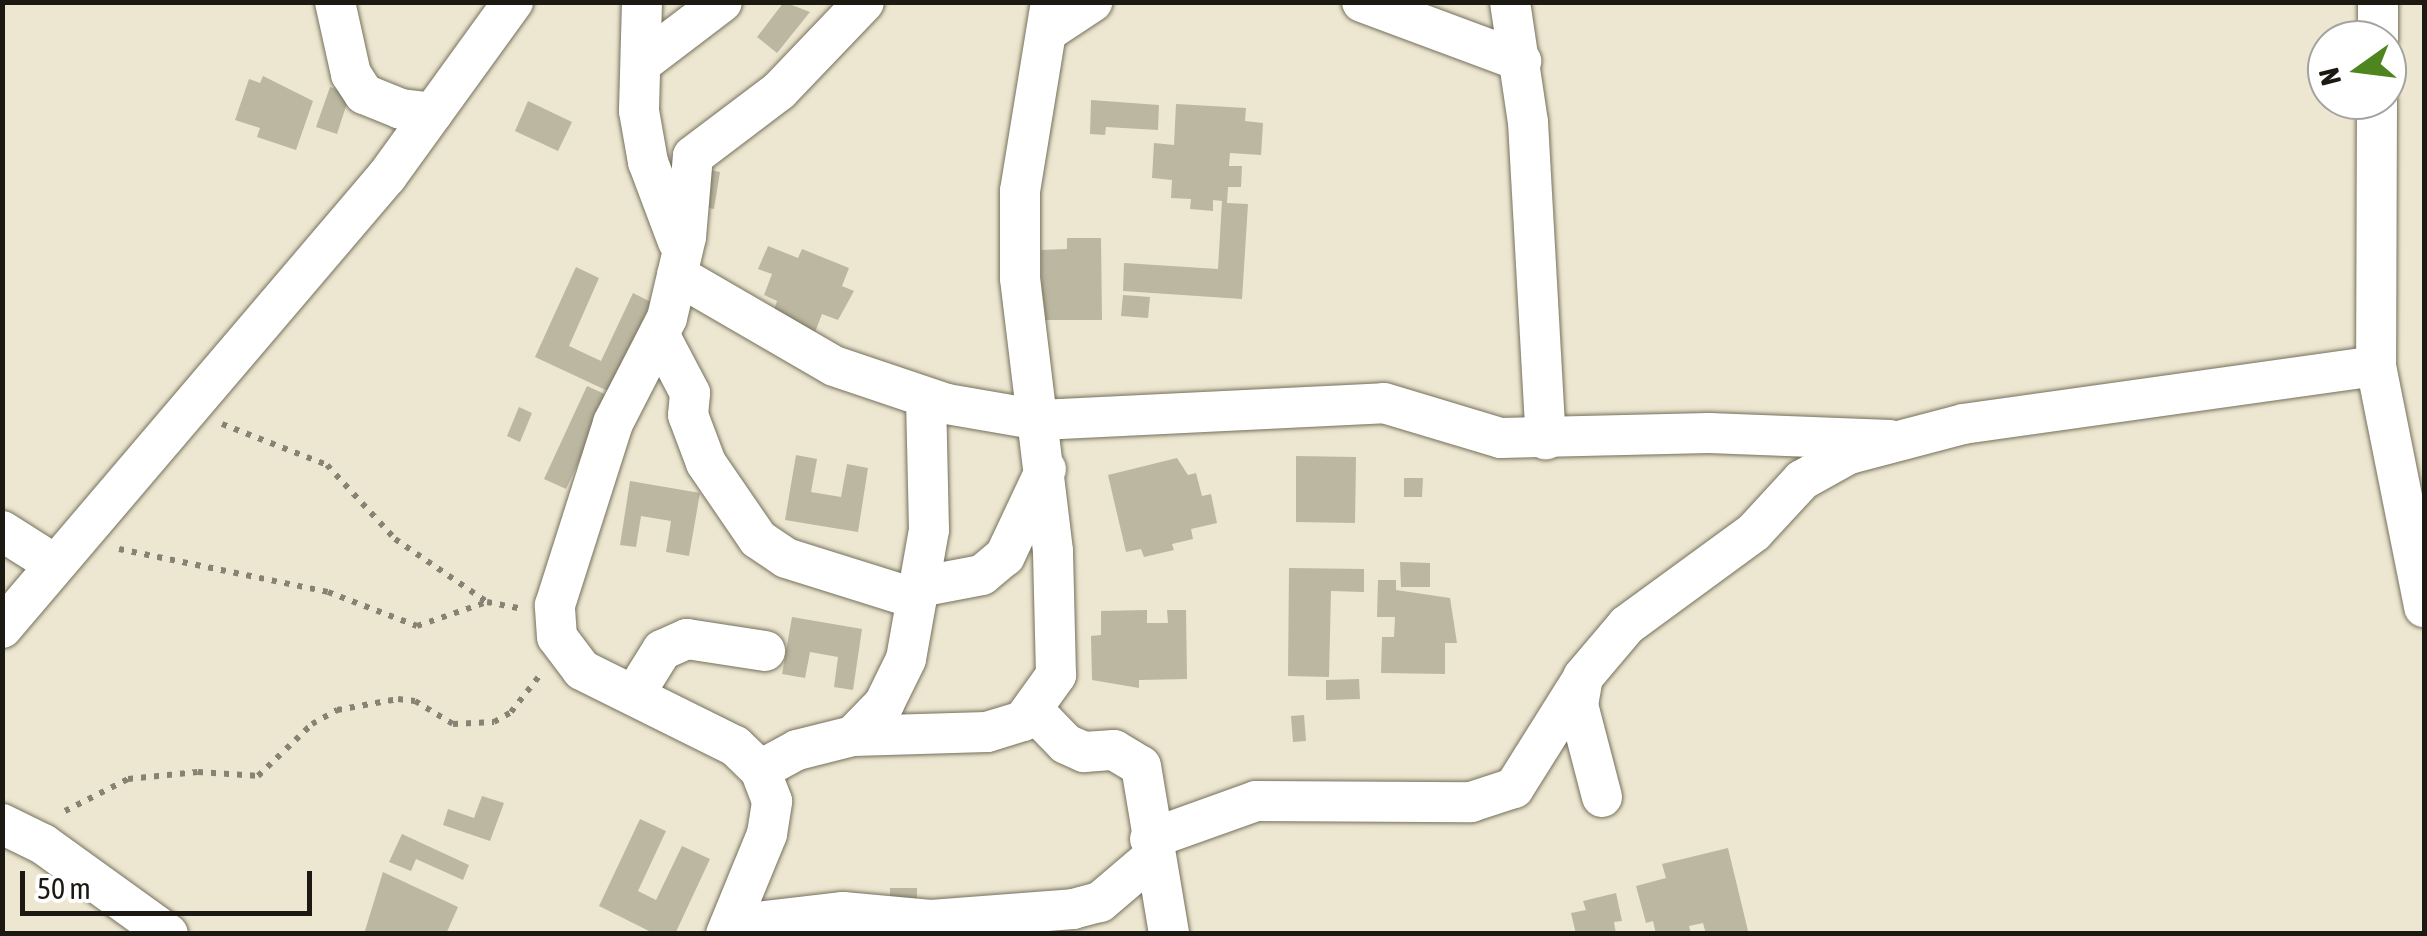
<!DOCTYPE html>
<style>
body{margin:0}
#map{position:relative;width:2427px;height:936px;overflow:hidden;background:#ede7d1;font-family:"Asap Condensed",sans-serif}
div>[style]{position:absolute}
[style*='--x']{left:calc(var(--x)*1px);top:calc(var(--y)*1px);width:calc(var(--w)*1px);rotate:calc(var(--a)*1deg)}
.building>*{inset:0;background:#bcb7a1}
.path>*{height:6px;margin-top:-3px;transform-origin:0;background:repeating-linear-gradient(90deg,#878374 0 5px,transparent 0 13px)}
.roads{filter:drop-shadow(0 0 2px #75705c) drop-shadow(0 0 2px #75705c)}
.minor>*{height:40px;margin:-20px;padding:0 20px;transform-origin:20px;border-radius:20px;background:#fff}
span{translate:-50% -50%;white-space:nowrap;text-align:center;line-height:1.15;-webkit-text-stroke:9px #fff;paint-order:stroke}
.frame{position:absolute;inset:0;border:5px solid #1b1911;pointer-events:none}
.north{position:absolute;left:2307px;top:20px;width:100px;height:100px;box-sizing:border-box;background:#fff;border:2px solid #a4a3a0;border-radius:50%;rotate:256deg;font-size:28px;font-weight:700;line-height:40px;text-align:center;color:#1b1911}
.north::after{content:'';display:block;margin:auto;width:35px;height:45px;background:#4e851e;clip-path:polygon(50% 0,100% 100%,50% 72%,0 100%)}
.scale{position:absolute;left:20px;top:871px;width:292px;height:45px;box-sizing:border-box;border:5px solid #1b1911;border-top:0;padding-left:12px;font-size:30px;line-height:35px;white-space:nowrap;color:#1b1911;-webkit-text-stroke:8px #fff;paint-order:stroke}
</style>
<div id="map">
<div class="building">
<i style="clip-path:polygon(784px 2px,810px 12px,777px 53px,757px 37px)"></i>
<i style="clip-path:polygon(263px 76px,313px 101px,296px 150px,257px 137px,260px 128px,235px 120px,249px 79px,260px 83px)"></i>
<i style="clip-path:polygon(330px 87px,350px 94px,337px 134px,316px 127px)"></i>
<i style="clip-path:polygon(1091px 100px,1159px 105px,1158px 130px,1106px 127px,1105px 135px,1090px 134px)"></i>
<i style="clip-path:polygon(528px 101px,572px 122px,558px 151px,515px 131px)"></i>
<i style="clip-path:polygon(1176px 104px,1246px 108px,1245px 121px,1263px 123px,1261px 155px,1230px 153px,1229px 166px,1242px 166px,1241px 187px,1228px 187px,1227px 203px,1248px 204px,1242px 299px,1123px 291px,1124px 263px,1218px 269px,1222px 201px,1213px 200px,1213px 211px,1190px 209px,1191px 199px,1171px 198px,1172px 180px,1152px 178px,1154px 143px,1174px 145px)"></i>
<i style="clip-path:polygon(705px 169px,720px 172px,714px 209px,699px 206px)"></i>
<i style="clip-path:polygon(1067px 238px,1101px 238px,1102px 320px,1042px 320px,1041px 250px,1067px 249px)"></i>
<i style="clip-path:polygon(768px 246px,798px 258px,802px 249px,849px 268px,842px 286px,854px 291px,838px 320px,822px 314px,814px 335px,771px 318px,777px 301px,764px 295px,772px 274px,758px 269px)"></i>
<i style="clip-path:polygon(576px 267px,599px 278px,569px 346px,601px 361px,633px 293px,651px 302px,610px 392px,535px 357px)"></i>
<i style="clip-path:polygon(1123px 295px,1150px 297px,1148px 318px,1121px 316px)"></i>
<i style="clip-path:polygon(587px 386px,609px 396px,566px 489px,544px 479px)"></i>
<i style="clip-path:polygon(519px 407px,532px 413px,520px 442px,507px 436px)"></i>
<i style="clip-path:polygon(796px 455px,817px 459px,811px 492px,841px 497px,847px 464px,868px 468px,858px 532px,785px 520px)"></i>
<i style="clip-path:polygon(1296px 456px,1356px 457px,1355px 523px,1296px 522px)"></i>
<i style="clip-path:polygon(1177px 458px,1188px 475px,1196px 473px,1202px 496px,1211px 494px,1217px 523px,1191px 529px,1193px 539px,1172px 544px,1174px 550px,1144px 557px,1141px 549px,1126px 552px,1108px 475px)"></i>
<i style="clip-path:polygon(1404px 478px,1423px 478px,1422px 497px,1404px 497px)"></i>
<i style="clip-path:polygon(630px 481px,700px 493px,689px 556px,666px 552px,671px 521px,641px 516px,636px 547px,620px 545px)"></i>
<i style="clip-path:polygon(1400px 562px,1430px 563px,1430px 587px,1401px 587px)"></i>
<i style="clip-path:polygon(1289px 568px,1364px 569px,1364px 592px,1331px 591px,1329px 677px,1288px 676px)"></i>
<i style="clip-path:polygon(1378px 580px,1396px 580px,1396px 590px,1450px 598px,1457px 643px,1445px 643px,1445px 674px,1381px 673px,1382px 637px,1394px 637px,1395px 617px,1377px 617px)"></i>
<i style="clip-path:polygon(1147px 610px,1147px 623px,1168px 623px,1167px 610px,1186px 610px,1187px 679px,1139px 680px,1139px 688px,1092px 680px,1091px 636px,1101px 635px,1101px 611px)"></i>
<i style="clip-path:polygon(792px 617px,862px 629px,853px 690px,834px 687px,838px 657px,810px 652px,805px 678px,782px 674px)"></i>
<i style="clip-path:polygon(1359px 679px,1360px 699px,1326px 700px,1326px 680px)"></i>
<i style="clip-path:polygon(1304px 715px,1306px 741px,1293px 742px,1291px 716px)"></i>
<i style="clip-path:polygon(482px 796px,504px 803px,490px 841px,443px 825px,448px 809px,474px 818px)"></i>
<i style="clip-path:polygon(640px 819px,666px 831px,638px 891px,656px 900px,682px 846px,710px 859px,675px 934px,655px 934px,599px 906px)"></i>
<i style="clip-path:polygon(402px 834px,469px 865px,463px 880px,416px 859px,411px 871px,389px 862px)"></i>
<i style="clip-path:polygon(1728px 848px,1748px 931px,1706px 934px,1703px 923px,1689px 926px,1691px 934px,1656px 934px,1653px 921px,1646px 923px,1636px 886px,1666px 878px,1662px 864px)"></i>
<i style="clip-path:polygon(383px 872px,458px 907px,446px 934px,364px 934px)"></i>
<i style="clip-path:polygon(890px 888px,917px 888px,917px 906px,890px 905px)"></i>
<i style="clip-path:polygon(1616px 893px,1622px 921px,1614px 922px,1616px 934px,1576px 934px,1571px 913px,1586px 910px,1583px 901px)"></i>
</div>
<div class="path">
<i style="--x:222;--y:424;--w:113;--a:21.3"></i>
<i style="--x:327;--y:465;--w:100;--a:47.4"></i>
<i style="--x:395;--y:539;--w:112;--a:34.4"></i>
<i style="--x:119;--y:549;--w:213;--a:11.6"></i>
<i style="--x:328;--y:592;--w:95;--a:20.9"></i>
<i style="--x:417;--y:626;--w:74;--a:-18.9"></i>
<i style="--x:487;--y:602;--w:33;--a:11"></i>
<i style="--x:65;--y:811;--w:71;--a:-26.9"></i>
<i style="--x:128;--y:779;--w:70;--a:-5.7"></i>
<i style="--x:198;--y:772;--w:60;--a:3.8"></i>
<i style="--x:258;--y:776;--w:75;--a:-43.9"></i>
<i style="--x:312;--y:724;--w:29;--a:-29"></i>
<i style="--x:337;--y:710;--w:62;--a:-10.2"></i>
<i style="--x:398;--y:699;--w:17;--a:7"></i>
<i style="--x:415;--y:701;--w:44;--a:31.2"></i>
<i style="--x:453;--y:724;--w:41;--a:-2.8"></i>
<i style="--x:494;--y:722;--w:20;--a:-30"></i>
<i style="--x:511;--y:712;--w:47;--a:-51.9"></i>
</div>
<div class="roads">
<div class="minor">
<i style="--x:335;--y:2;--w:74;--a:77.5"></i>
<i style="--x:351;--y:74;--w:24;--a:57"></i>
<i style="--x:364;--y:94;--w:40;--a:22"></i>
<i style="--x:401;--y:109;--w:32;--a:7"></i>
<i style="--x:642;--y:2;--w:109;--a:91.6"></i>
<i style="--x:639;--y:111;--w:52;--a:80"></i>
<i style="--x:648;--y:162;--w:85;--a:69.4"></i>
<i style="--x:1362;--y:2;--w:170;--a:20.4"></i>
<i style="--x:1510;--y:2;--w:121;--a:81.5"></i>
<i style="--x:1528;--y:122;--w:318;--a:86.8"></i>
<i style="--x:1048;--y:31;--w:53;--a:-33.4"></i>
<i style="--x:2378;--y:40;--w:38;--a:-90"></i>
<i style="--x:643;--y:62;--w:99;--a:-37.2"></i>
<i style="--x:2377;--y:100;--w:266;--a:90.2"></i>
<i style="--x:2376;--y:366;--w:246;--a:78.7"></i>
<i style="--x:677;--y:275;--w:181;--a:30.1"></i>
<i style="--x:834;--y:366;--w:119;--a:18.6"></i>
<i style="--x:947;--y:404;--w:94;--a:9.8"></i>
<i style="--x:1040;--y:420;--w:344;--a:-2.8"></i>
<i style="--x:1384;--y:403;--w:122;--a:16.7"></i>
<i style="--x:1501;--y:438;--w:208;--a:-1.4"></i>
<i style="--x:1709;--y:433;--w:181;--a:2.2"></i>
<i style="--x:659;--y:334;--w:67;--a:62.3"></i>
<i style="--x:690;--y:393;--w:22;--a:95"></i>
<i style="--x:688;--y:415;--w:51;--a:69.4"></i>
<i style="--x:706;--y:463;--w:92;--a:55.6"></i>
<i style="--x:758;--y:539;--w:34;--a:34"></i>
<i style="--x:786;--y:558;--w:137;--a:17.4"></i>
<i style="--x:2;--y:531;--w:62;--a:32.4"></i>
<i style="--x:919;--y:587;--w:64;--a:-10.8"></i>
<i style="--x:982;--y:575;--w:30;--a:-40"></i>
<i style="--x:1005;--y:556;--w:96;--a:-64.8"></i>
<i style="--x:2;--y:628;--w:594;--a:-49.58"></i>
<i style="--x:387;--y:176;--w:215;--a:-54.1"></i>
<i style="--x:634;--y:695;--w:53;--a:-58.1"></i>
<i style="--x:662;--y:650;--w:27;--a:-24"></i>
<i style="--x:687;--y:639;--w:79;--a:8.7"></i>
<i style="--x:1033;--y:710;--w:47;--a:45.9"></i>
<i style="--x:1066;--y:744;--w:20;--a:24"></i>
<i style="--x:1084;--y:752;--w:30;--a:-4"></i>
<i style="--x:1114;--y:750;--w:31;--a:31"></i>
<i style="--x:1141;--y:766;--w:170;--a:80.5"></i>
<i style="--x:853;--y:736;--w:45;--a:-45.9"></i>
<i style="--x:884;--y:704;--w:50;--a:-63.9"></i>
<i style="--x:906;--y:659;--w:131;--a:-79.9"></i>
<i style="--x:929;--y:530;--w:132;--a:-91.3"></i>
<i style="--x:760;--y:770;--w:42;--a:-28.4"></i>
<i style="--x:797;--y:750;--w:58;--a:-14"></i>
<i style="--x:853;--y:736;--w:134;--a:-1.7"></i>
<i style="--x:987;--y:732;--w:38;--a:-17"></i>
<i style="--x:1023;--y:721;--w:57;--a:-54.3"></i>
<i style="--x:1056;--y:675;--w:124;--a:-91.4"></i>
<i style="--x:1053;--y:551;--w:275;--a:-96.9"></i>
<i style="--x:1020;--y:278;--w:87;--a:-90"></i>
<i style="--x:1020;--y:191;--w:192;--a:-80.7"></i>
<i style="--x:1602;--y:797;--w:95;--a:-104.6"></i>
<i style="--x:1578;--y:705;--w:28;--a:-80"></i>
<i style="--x:1583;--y:677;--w:68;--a:-49.8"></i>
<i style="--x:1627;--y:625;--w:157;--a:-36.2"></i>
<i style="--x:1754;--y:532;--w:71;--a:-47.3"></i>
<i style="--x:1802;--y:480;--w:54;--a:-29"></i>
<i style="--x:1849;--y:454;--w:118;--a:-14.7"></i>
<i style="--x:1963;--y:424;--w:417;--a:-8"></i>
<i style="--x:2;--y:824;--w:46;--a:26"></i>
<i style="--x:43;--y:844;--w:154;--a:35.8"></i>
<i style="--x:1150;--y:839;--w:113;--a:-19.7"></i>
<i style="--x:1256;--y:801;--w:215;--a:0.3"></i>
<i style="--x:1471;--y:802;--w:45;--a:-18"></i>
<i style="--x:1514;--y:788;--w:126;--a:-57.9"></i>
<i style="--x:730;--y:925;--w:114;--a:-6.6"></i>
<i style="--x:843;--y:912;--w:88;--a:5.2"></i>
<i style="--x:931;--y:920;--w:142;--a:-4.4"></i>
<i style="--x:1073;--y:909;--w:28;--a:-15"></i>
<i style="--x:1100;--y:902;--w:71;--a:-40.4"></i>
<i style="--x:726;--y:934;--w:108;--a:-67.7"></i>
<i style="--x:767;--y:834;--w:33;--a:-81"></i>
<i style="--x:772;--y:801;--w:33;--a:-111"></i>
<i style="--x:760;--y:770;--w:35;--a:-136"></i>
<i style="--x:735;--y:746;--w:171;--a:-153.6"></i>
<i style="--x:582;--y:670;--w:41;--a:-127.1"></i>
<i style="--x:557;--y:637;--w:32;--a:-94"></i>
<i style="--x:555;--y:605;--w:191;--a:-72.3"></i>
<i style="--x:613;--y:423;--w:118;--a:-62.8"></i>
<i style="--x:667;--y:318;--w:83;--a:-76.8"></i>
<i style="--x:686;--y:237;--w:81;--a:-85.1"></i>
<i style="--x:693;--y:156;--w:108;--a:-37.1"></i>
<i style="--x:779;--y:91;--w:123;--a:-46.3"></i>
</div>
</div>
<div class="frame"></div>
<div class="north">N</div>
<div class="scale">50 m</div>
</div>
